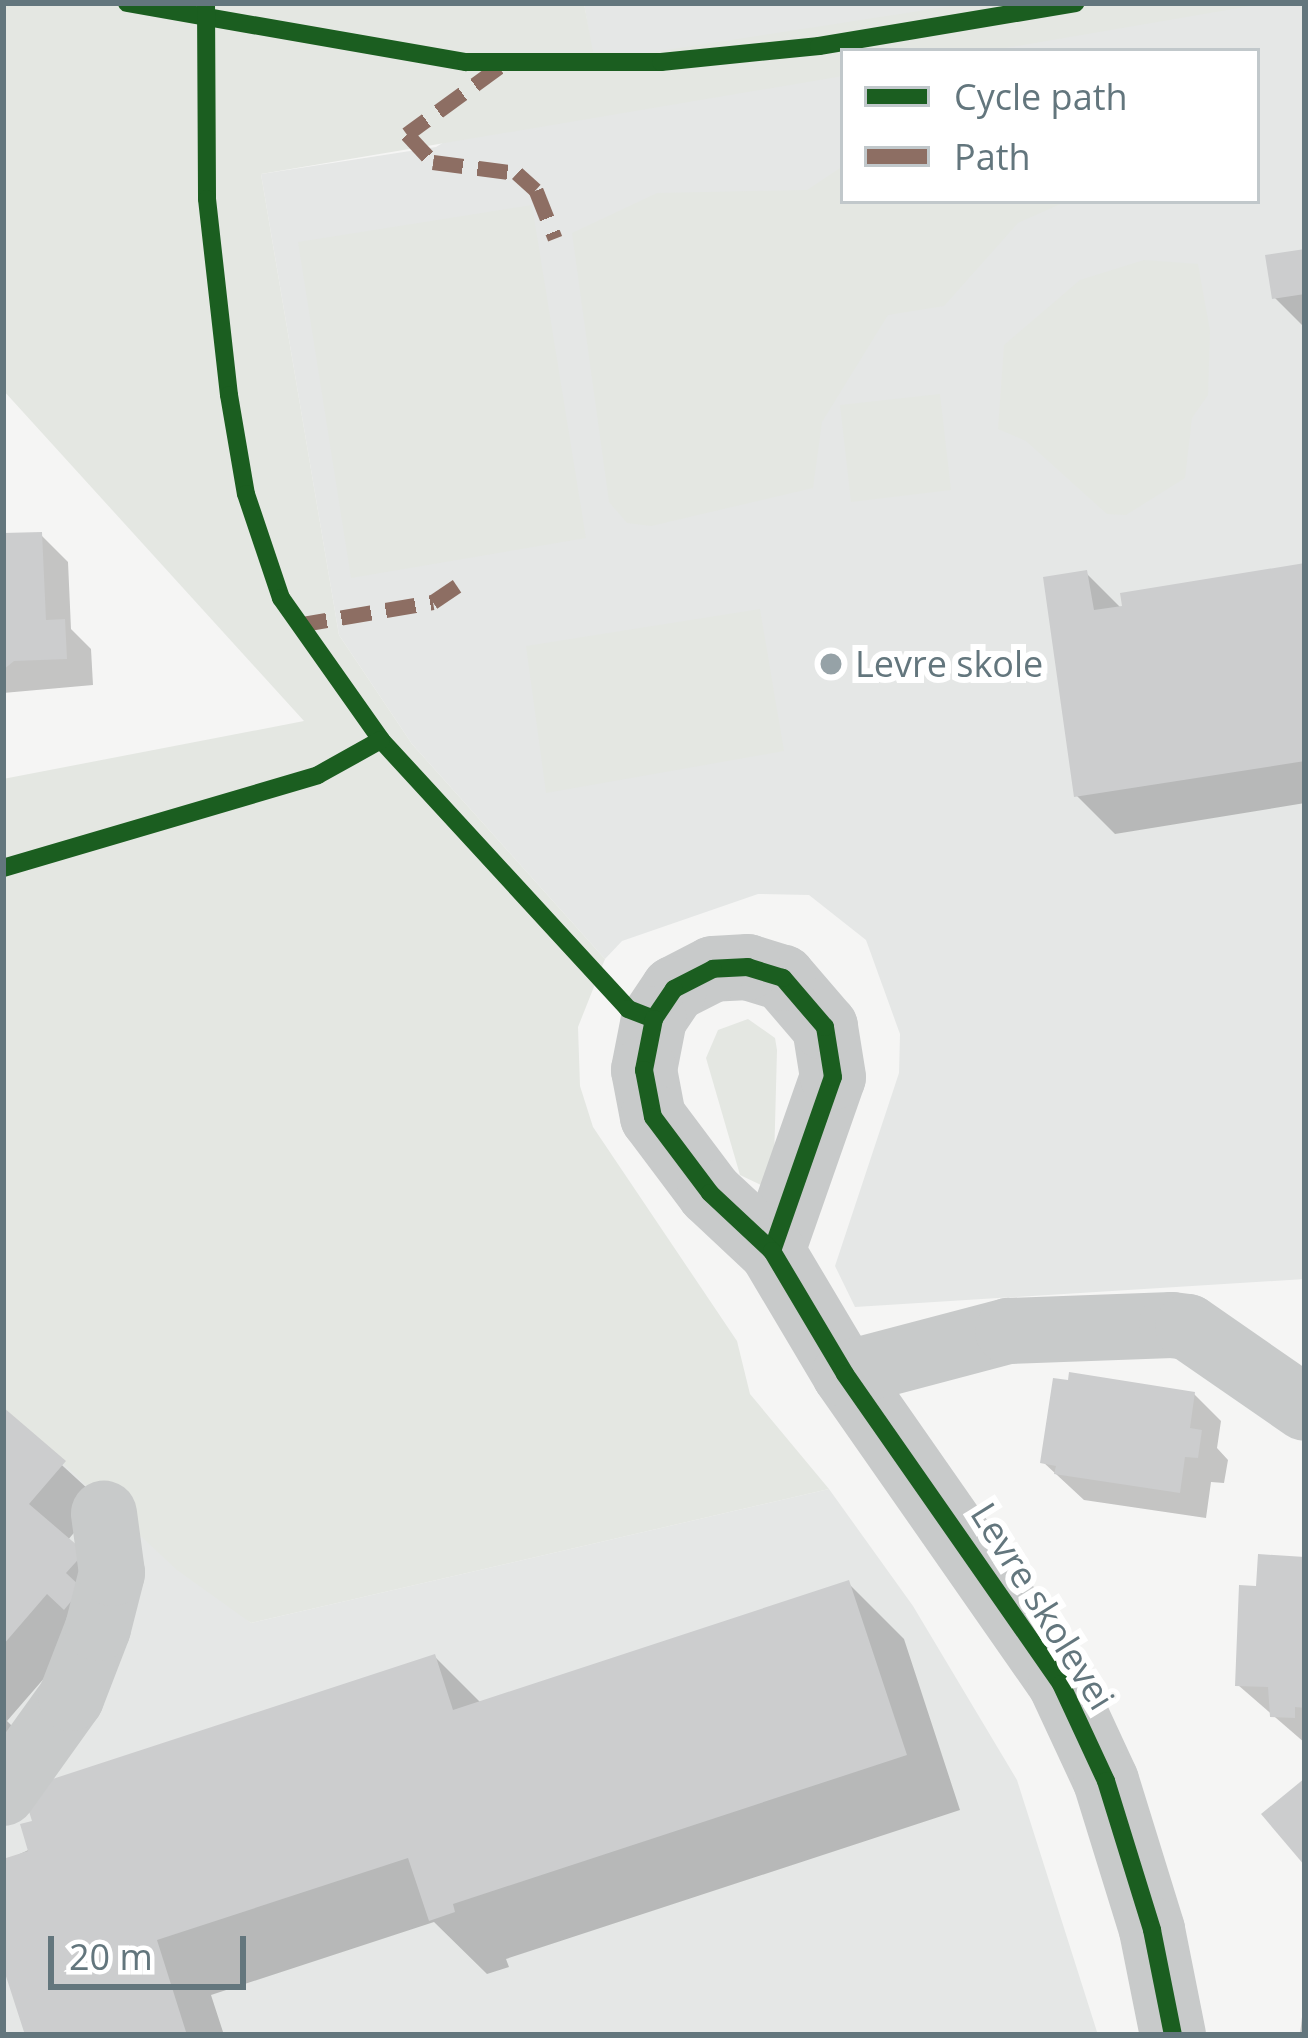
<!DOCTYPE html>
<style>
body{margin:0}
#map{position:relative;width:1308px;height:2038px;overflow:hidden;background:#f5f5f4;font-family:"Open Sans",sans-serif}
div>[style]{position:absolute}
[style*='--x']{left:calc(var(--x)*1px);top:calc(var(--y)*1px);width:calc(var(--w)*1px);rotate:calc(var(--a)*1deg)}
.built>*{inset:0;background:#e5e7e6}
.green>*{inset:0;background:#e4e7e2}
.shadow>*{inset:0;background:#0003}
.building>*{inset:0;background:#cccdce}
.minor>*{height:66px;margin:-33px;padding:0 33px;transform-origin:33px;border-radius:33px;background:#c8caca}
.quiet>*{height:15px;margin-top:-7.5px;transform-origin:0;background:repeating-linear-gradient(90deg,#8d6e63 0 30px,transparent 0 45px)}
.cycleway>*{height:18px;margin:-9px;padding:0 9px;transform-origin:9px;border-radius:9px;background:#1b5e20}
.dots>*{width:33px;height:33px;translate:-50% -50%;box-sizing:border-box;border:6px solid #fff;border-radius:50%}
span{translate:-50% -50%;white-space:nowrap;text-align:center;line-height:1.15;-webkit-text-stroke:12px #fff;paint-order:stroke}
.poi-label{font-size:36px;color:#63767d}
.left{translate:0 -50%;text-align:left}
.street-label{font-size:36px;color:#63767d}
.frame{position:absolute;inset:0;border:6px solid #63767d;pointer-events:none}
.legend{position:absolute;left:840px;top:48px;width:420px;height:156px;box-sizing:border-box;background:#fff;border:3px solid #c1c8cb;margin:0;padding:15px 21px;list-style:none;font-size:36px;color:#63767d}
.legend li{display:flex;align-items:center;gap:24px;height:60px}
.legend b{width:60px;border:3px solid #c1c8cb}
.scale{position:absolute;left:48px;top:1936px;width:198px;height:54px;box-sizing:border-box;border:6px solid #63767d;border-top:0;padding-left:15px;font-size:36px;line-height:42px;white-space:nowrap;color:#63767d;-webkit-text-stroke:9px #fff;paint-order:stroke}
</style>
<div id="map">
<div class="built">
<i style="clip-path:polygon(evenodd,584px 3px,1305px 3px,1305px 1279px,855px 1307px,835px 1266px,899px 1073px,900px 1034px,866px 940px,809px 895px,758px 894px,622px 941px,605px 959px,412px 744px,339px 635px,261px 174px,436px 147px,592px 52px,584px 3px,843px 51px,1257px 51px,1257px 201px,843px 201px,843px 51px)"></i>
<i style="clip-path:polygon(3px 1407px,251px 1623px,829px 1489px,913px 1606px,1017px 1780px,1098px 2035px,3px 2035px)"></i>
</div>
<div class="green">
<i style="clip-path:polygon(3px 3px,584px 3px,593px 52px,647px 53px,971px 3px,1268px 3px,988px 51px,843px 51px,843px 76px,261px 174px,339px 635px,412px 744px,605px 959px,578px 1027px,580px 1086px,593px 1127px,737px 1341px,750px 1394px,829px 1489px,251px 1623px,177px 1570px,3px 1407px,3px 779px,304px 721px,3px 390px)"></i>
<i style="clip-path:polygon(843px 166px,843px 201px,1067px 201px,1018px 223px,944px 306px,888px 315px,822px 422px,813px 488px,651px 526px,627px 523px,609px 502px,572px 233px,657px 193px,807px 190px)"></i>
<i style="clip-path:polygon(532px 205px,586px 538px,351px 578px,298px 242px)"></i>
<i style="clip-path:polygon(1144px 260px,1198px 264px,1210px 331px,1208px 395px,1192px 418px,1185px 478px,1126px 515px,1107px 514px,1026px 441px,998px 429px,1004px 345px,1080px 280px)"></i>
<i style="clip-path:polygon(940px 394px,951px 490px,851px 502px,840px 405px)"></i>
<i style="clip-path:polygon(760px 609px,784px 751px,546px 793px,526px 646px)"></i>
<i style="clip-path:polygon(748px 1019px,775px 1038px,777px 1050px,774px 1162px,761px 1185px,740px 1175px,706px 1058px,718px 1030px)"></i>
</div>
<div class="shadow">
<i style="clip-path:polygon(1305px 251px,1305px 328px,1275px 298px)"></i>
<i style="clip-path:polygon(41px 535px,68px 562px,71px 629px,91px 649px,93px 685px,3px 693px,3px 536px)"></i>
<i style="clip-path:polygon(1305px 566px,1305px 803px,1115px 834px,1077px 796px,1086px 573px,1126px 613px)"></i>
<i style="clip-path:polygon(1194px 1394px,1221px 1421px,1217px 1448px,1228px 1460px,1224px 1483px,1211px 1482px,1206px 1518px,1084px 1500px,1043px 1462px)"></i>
<i style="clip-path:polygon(3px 1411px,101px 1501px,67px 1541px,83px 1554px,86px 1630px,7px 1721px,24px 1738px,3px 1749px)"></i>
<i style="clip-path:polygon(1305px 1560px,1305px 1743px,1238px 1685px,1259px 1589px)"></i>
<i style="clip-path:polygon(848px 1583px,904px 1639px,960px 1810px,506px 1959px,509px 1967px,487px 1974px,434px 1922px,211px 1995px,224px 2035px,28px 2035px,3px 1958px,3px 1862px,435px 1657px,482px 1704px)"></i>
<i style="clip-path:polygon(1303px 2008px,1305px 2035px,1300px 2035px)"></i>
</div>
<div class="building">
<i style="clip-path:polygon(1305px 249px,1305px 294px,1272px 299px,1265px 255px)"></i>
<i style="clip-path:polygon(42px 532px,46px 620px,65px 619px,67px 659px,14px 661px,3px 670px,3px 533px)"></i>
<i style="clip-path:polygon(1305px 563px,1305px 761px,1074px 797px,1043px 577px,1087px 570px,1094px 610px,1122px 606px,1120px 593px)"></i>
<i style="clip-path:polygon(1069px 1372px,1195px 1392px,1190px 1428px,1202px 1430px,1198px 1458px,1185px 1457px,1180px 1493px,1054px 1474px,1056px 1466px,1040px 1463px,1053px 1378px,1068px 1380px)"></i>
<i style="clip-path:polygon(3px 1407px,66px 1461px,29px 1504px,85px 1552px,66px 1573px,82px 1588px,64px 1610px,47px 1594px,3px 1645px)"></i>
<i style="clip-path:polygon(1258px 1554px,1305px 1557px,1305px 1708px,1295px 1707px,1295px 1718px,1270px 1717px,1268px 1687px,1235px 1686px,1239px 1585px,1256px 1586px)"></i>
<i style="clip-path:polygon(849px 1580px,907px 1755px,453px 1904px,455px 1912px,429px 1921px,408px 1858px,157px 1940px,187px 2035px,25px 2035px,3px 1967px,3px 1859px,28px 1851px,20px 1824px,32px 1821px,22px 1789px,435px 1654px,453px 1710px)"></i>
<i style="clip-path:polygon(1305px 1778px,1305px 1866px,1261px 1814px)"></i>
</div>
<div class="minor">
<i style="--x:772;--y:1251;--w:184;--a:-70.7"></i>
<i style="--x:833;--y:1077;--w:51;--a:-99.1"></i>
<i style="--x:825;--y:1027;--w:65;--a:-130.6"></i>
<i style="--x:783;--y:978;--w:37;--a:-163"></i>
<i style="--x:748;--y:967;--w:35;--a:177"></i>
<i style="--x:713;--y:969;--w:44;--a:152.9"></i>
<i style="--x:674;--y:989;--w:36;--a:124"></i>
<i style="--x:654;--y:1019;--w:52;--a:101.1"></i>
<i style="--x:644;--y:1070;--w:48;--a:79.2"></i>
<i style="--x:653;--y:1117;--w:95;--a:53.1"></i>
<i style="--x:710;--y:1193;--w:85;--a:43.1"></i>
<i style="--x:772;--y:1251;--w:143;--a:59.3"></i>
<i style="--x:845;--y:1374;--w:378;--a:55.1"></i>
<i style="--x:1061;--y:1684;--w:107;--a:65.1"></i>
<i style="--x:1106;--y:1781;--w:156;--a:72.8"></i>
<i style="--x:1152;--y:1930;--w:107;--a:78.7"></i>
<i style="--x:845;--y:1374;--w:169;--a:-14.8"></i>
<i style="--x:1008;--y:1331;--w:164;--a:-2.1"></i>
<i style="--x:1172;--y:1325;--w:16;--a:7"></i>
<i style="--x:1188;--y:1327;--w:142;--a:34.7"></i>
<i style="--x:3;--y:1793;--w:117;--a:-54.4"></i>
<i style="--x:71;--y:1698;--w:75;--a:-68.9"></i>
<i style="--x:98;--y:1628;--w:57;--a:-75.7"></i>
<i style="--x:112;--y:1573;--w:60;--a:-97.7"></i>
</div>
<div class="quiet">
<i style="--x:499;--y:67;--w:114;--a:143.9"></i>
<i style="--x:407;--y:134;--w:38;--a:47"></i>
<i style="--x:433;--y:162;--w:85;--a:7.5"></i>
<i style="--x:517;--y:173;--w:25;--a:42"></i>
<i style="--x:536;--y:190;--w:52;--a:68.4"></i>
<i style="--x:297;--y:625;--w:138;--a:-9.6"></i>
<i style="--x:433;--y:602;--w:29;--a:-34"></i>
</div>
<div class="cycleway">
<i style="--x:127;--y:3;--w:344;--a:9.9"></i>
<i style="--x:466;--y:62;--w:195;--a:0"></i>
<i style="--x:661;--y:62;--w:159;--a:-5.8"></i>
<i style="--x:819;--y:46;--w:260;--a:-9.5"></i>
<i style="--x:206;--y:3;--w:196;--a:89.7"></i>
<i style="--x:207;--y:199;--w:197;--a:83.6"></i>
<i style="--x:229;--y:395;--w:100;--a:80.3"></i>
<i style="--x:246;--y:494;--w:110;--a:71.4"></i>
<i style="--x:281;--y:598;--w:174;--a:54.8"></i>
<i style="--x:381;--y:740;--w:365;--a:47.4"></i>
<i style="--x:628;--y:1009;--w:28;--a:21"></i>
<i style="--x:3;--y:868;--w:328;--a:-16.4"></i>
<i style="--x:318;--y:775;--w:72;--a:-29.1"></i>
<i style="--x:772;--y:1251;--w:184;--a:-70.7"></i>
<i style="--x:833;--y:1077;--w:51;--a:-99.1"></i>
<i style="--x:825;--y:1027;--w:65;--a:-130.6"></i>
<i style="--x:783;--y:978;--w:37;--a:-163"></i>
<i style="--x:748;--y:967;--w:35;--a:177"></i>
<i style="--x:713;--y:969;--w:44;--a:152.9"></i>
<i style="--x:674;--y:989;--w:36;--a:124"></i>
<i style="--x:654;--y:1019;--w:52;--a:101.1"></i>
<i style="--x:644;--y:1070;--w:48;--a:79.2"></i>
<i style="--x:653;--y:1117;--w:95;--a:53.1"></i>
<i style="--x:710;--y:1193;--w:85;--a:43.1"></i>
<i style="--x:772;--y:1251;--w:143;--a:59.3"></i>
<i style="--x:845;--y:1374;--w:378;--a:55.1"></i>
<i style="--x:1061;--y:1684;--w:107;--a:65.1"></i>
<i style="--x:1106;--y:1781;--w:156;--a:72.8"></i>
<i style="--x:1152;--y:1930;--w:107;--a:78.7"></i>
</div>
<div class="dots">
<i style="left:831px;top:664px;background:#96a2a7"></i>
</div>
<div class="poi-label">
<span class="left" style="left:855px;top:664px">Levre skole</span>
</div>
<div class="street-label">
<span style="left:1043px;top:1606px;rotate:58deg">Levre skolevei</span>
</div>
<div class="frame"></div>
<ul class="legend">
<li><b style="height:15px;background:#1b5e20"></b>Cycle path</li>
<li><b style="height:15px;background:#8d6e63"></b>Path</li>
</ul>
<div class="scale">20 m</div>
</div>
